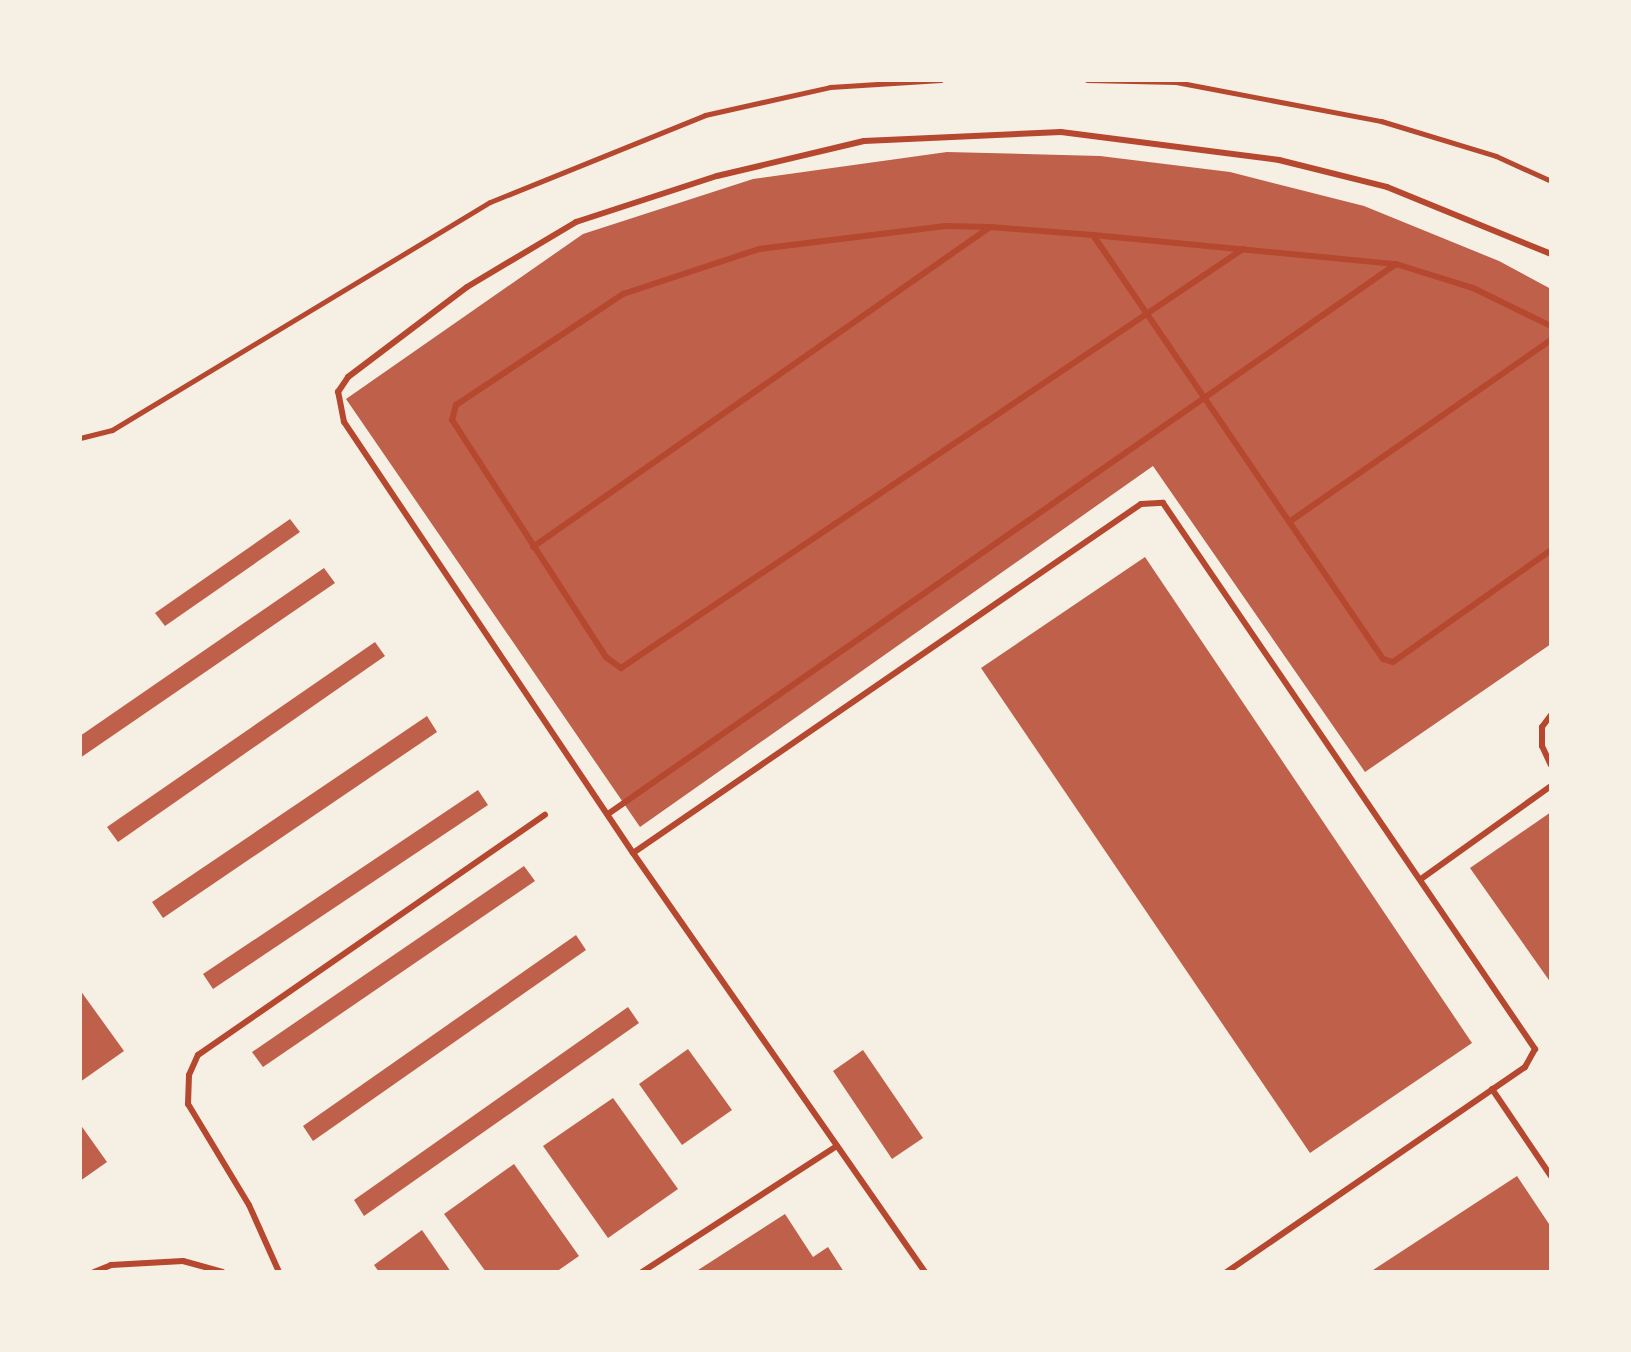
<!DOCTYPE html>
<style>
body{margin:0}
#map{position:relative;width:1631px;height:1352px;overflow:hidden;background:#f6efe4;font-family:"Open Sans",sans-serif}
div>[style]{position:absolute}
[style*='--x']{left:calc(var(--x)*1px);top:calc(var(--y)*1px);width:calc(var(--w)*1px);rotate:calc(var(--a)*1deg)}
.building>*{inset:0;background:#bf614a}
.path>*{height:5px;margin:-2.5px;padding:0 2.5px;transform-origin:2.5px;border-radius:2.5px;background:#b5482f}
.service>*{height:6px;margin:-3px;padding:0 3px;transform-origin:3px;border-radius:3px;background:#b5482f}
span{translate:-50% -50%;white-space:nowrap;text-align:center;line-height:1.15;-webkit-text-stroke:6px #f6efe4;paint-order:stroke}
.frame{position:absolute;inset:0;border:82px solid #f6efe4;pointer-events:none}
</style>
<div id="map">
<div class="building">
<i style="clip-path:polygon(947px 152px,1100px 156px,1230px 172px,1364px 206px,1499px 261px,1551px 289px,1551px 644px,1365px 772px,1153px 466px,640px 827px,346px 399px,583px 234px,753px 179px)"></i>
<i style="clip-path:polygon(290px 519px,300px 532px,165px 626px,155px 613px)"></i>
<i style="clip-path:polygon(1145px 557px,1472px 1043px,1310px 1153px,981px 668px)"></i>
<i style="clip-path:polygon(324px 568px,335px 583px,80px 758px,80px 736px)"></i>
<i style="clip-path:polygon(375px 642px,385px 656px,118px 842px,107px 827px)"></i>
<i style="clip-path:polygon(427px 716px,437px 732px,163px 918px,152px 902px)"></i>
<i style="clip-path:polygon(478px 790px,488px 805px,213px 989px,203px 974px)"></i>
<i style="clip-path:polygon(1551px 812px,1551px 983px,1470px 868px)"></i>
<i style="clip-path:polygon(524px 866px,535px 881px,263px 1067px,252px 1052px)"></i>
<i style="clip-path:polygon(576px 935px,586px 950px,313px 1141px,303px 1126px)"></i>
<i style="clip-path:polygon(80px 990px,124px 1051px,80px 1082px)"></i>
<i style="clip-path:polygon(628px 1007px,639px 1023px,364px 1216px,354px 1200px)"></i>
<i style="clip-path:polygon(688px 1049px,732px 1110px,682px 1145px,639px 1084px)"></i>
<i style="clip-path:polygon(863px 1050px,923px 1138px,892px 1159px,833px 1071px)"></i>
<i style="clip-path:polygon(613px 1098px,678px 1189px,608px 1238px,543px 1146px)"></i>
<i style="clip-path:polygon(80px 1124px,107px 1162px,80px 1181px)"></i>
<i style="clip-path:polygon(514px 1164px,579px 1256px,556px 1272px,486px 1272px,444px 1214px)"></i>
<i style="clip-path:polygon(1517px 1176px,1551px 1227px,1551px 1272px,1370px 1272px)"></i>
<i style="clip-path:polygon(785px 1214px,813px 1257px,828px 1247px,844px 1272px,695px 1272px)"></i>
<i style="clip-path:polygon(422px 1230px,451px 1272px,379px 1272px,374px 1265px)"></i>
</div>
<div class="path">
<i style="--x:1087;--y:80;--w:89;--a:1.3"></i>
<i style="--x:1176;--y:82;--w:209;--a:10.8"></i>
<i style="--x:1381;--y:121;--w:120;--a:16.9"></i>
<i style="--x:1496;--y:156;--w:60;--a:24.4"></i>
<i style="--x:80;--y:438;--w:33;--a:-14"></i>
<i style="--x:112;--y:430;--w:441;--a:-31.1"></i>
<i style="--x:490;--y:202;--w:232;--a:-22"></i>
<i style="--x:705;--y:115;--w:128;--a:-12.6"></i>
<i style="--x:830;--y:87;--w:111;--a:-3.6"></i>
</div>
<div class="service">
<i style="--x:1093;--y:235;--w:514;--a:55.63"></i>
<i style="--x:1383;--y:659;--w:10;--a:17"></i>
<i style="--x:1393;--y:662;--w:194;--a:-35.3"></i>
<i style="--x:1243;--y:249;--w:750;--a:146.03"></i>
<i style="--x:621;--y:668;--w:19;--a:-144"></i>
<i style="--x:606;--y:657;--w:283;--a:-123"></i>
<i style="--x:452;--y:420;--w:16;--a:-75"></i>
<i style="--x:456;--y:405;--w:201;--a:-33.6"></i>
<i style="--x:623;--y:294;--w:143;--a:-18.3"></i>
<i style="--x:759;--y:249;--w:188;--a:-7"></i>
<i style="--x:946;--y:226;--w:44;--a:1.3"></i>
<i style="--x:990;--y:227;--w:103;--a:4.4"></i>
<i style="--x:1093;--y:235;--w:304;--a:5.5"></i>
<i style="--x:1289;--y:522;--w:319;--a:-34.8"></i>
<i style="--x:533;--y:547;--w:558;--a:-35"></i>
<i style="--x:1551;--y:715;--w:15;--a:127"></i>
<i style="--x:1542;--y:727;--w:19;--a:90"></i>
<i style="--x:1542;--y:746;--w:21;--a:65"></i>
<i style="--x:608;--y:814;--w:961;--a:-34.91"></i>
<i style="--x:1396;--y:264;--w:81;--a:17.3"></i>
<i style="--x:1473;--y:288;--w:87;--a:26"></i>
<i style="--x:633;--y:853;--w:616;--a:-34.49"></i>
<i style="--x:1141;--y:504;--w:22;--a:-3"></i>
<i style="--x:1163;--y:503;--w:661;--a:55.73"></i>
<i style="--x:1535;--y:1049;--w:21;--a:119"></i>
<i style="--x:1525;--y:1067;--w:362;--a:145.5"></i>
<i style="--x:1421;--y:879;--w:160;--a:-35.6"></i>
<i style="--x:1492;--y:1089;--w:105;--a:55.9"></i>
<i style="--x:94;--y:1272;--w:18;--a:-22"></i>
<i style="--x:111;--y:1265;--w:72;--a:-3.2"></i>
<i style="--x:183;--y:1261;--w:41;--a:15.4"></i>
<i style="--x:279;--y:1272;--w:73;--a:-114.1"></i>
<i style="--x:249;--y:1205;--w:118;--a:-121.1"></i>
<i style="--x:188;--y:1104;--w:29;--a:-88"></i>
<i style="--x:189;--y:1075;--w:22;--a:-66"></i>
<i style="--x:198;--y:1055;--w:422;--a:-34.7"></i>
<i style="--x:642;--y:1272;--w:232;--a:-32.9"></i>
<i style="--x:925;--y:1272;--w:511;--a:-124.87"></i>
<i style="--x:633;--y:853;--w:519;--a:-123.84"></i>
<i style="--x:344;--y:422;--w:31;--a:-101"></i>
<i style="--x:338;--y:392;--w:18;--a:-56"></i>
<i style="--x:348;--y:377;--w:149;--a:-37.1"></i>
<i style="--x:467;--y:287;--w:127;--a:-30.8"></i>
<i style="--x:576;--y:222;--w:148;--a:-18.1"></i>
<i style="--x:717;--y:176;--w:151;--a:-13.4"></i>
<i style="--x:864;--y:141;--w:197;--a:-2.6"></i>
<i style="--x:1061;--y:132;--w:220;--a:7.3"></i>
<i style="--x:1279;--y:160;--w:111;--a:14"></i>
<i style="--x:1387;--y:187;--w:177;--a:22.2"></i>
</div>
<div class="frame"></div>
</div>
